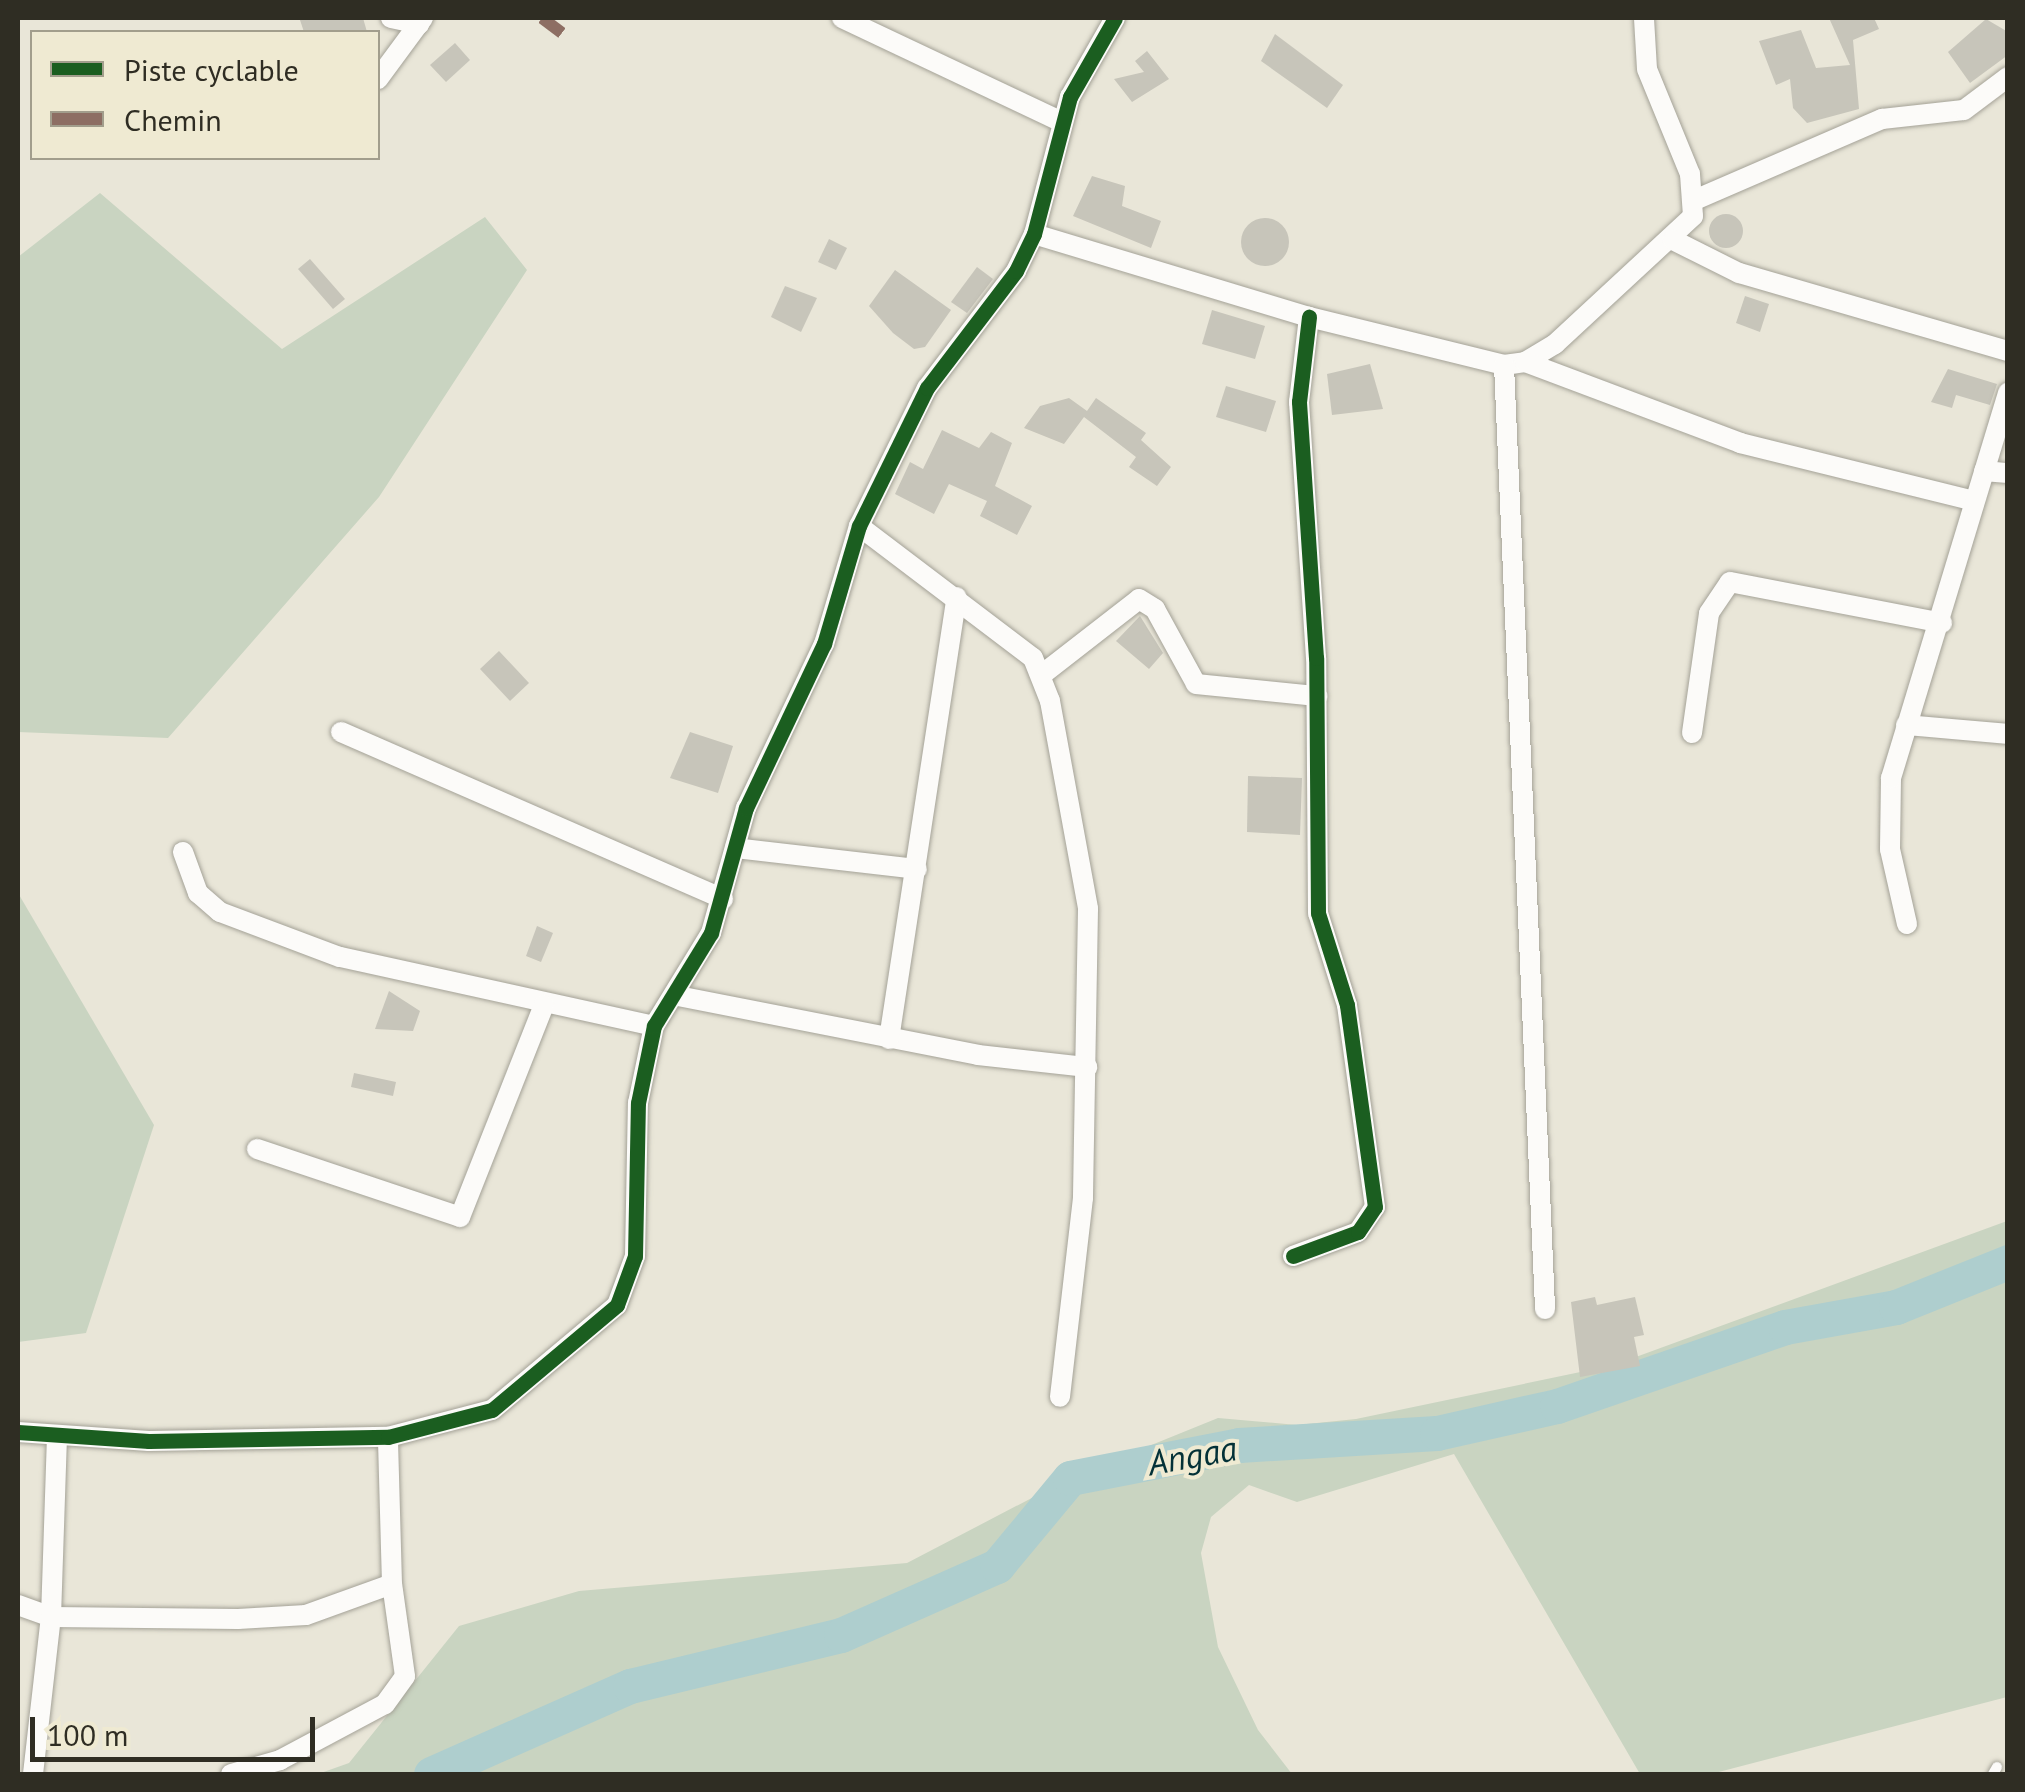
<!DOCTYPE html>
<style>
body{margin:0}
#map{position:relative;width:2025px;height:1792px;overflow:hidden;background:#e9e6d8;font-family:"PT Sans",sans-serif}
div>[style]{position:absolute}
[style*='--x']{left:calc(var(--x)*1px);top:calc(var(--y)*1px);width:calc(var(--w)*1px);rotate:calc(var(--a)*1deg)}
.green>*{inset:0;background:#c9d4c1}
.river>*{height:35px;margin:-17.5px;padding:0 17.5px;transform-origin:17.5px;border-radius:17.5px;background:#aecece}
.building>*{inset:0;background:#c7c5ba}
.round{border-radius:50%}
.roads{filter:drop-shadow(0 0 2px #a4a297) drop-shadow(0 0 2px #a4a297)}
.lane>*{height:10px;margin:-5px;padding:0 5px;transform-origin:5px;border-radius:5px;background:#fcfbf9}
.street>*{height:20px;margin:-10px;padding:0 10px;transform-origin:10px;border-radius:10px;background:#fcfbf9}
.quiet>*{height:12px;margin-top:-6px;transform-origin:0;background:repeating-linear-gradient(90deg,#8d6e63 0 25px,transparent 0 37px)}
.cycleway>*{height:15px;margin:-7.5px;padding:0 7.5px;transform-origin:7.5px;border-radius:7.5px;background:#1b5e20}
span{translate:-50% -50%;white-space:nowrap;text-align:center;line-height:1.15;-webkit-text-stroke:8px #efead2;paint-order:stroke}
.water-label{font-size:35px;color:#033137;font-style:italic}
.frame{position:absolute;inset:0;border:20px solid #2f2d23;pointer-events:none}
.legend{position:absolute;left:30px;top:30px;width:350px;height:130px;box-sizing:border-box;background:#efead2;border:2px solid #a29e8c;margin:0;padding:12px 18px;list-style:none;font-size:30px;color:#2f2d23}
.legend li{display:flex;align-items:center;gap:20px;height:50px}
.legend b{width:50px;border:2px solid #a29e8c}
.scale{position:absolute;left:30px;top:1717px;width:285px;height:45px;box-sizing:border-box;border:5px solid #2f2d23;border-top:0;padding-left:12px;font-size:30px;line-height:35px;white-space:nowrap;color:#2f2d23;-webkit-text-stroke:8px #efead2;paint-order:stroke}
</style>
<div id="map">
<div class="green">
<i style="clip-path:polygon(100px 193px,282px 349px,485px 217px,527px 270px,379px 497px,168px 738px,18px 732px,18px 257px)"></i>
<i style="clip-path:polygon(18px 893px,154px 1125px,86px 1333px,18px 1342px)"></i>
<i style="clip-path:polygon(2007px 1221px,2007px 1697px,1711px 1774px,1640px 1774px,1454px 1454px,1297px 1502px,1249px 1485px,1211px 1517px,1201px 1553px,1218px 1647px,1258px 1730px,1292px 1774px,318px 1774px,349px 1763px,459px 1626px,579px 1591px,907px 1563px,1070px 1478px,1218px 1418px,1297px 1425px,1356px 1419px,1614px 1365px)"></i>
</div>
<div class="river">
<i style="--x:431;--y:1774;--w:218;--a:-23.9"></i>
<i style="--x:630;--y:1686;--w:217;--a:-13.6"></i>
<i style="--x:841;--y:1635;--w:171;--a:-23.9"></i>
<i style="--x:997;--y:1566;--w:114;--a:-50.3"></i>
<i style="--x:1070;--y:1478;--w:172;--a:-11"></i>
<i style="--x:1239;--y:1445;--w:198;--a:-3.5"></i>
<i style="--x:1437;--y:1433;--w:123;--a:-12.7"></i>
<i style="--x:1557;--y:1406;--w:241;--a:-19.1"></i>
<i style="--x:1785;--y:1327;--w:113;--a:-10.2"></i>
<i style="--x:1896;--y:1307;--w:121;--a:-21.9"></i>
</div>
<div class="building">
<i style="clip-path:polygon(308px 18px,363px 18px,367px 32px,304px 32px,300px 20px)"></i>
<i style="clip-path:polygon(1829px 18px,1874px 18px,1879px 29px,1853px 40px,1859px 109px,1807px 123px,1793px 108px,1790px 79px,1776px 85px,1759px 41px,1801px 30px,1816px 68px,1850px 65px)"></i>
<i style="clip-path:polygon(1986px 19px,2008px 32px,2008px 55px,1970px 83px,1948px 52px)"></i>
<i style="clip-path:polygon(1275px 34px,1343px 85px,1327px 108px,1261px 61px)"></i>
<i style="clip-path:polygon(455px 43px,470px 60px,446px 82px,430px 65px)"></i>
<i style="clip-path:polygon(1147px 51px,1169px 79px,1132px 102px,1114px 79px,1144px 72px,1135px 61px)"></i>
<i style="clip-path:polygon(1092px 176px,1125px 186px,1122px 206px,1161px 221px,1151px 248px,1073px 216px)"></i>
<i class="round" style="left:1709px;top:214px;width:34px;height:34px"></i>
<i class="round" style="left:1241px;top:218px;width:48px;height:48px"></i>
<i style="clip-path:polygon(829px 239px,847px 248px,836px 270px,818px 262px)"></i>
<i style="clip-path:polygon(310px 259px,345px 299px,333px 309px,298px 269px)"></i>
<i style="clip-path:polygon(977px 267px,993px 279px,967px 313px,951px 302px)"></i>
<i style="clip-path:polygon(895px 270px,951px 310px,925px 347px,914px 349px,893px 333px,869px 306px)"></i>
<i style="clip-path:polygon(785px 286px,817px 298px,801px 332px,771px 317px)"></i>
<i style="clip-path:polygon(1745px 296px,1769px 304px,1760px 332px,1736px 323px)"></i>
<i style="clip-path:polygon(1212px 310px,1265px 326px,1255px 359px,1202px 344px)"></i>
<i style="clip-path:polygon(1370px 364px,1383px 409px,1332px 415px,1327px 374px)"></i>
<i style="clip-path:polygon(1948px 369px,1997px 384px,1990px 405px,1956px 395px,1952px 408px,1931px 402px)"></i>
<i style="clip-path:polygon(1226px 386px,1276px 401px,1266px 432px,1216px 417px)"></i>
<i style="clip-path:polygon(1069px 398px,1087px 411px,1096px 398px,1146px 433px,1141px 440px,1171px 467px,1157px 486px,1129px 467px,1136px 457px,1084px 417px,1064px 444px,1024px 428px,1040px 406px)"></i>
<i style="clip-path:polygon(942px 430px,979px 448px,991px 432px,1012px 443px,995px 486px,1032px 506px,1017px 535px,980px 516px,987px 501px,949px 484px,934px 514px,895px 494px,910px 462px,923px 469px)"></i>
<i style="clip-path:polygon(1140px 616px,1163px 653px,1149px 669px,1116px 641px)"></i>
<i style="clip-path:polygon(499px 651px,529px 683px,510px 701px,480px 669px)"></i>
<i style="clip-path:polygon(690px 732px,733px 746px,718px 793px,670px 778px)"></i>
<i style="clip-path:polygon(1248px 776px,1302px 778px,1300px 835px,1247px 832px)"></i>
<i style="clip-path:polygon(537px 926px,553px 933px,541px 962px,526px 956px)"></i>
<i style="clip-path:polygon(389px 991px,420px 1011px,413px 1031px,375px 1029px)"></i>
<i style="clip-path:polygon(354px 1073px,396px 1082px,393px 1096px,351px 1087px)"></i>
<i style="clip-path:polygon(1595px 1297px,1597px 1305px,1635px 1297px,1644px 1335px,1634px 1337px,1640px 1366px,1580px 1377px,1571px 1302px)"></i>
</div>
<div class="roads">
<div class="lane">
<i style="--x:1993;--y:1774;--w:8;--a:-60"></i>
</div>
<div class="street">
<i style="--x:391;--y:18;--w:29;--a:12"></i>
<i style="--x:842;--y:18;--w:243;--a:25.3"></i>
<i style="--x:378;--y:79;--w:76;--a:-53.6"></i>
<i style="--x:1697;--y:199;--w:202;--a:-23.4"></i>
<i style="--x:1882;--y:119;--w:82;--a:-6.3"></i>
<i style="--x:1964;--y:110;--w:55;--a:-36.9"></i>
<i style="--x:1034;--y:234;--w:287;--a:16.8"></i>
<i style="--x:1309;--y:317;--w:201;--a:13.8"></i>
<i style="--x:1504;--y:365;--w:21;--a:-8"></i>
<i style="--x:1525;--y:362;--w:35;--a:-31"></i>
<i style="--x:1555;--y:344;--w:188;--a:-42.8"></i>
<i style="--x:1693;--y:216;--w:42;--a:-94.1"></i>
<i style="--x:1690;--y:174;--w:113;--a:-112.3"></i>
<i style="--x:1647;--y:69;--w:51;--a:-93.4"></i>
<i style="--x:1673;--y:240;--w:74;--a:26.6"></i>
<i style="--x:1739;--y:273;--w:280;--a:16.2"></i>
<i style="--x:1525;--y:362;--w:230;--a:20.6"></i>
<i style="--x:1740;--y:443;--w:241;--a:13.9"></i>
<i style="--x:1504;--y:365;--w:945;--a:87.51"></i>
<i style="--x:1984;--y:471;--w:24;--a:5"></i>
<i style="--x:859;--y:526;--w:218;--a:37.2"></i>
<i style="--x:1033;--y:658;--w:46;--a:68.4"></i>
<i style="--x:1050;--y:701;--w:211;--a:79.6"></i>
<i style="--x:1088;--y:909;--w:289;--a:91"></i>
<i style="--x:1083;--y:1198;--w:200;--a:96.6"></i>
<i style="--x:1044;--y:673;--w:120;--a:-37.9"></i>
<i style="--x:1139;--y:599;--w:19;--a:32"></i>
<i style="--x:1155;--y:609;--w:85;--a:61.3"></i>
<i style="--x:1196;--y:684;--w:122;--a:5.7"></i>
<i style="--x:1906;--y:725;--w:102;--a:5"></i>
<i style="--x:341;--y:732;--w:417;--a:23.6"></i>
<i style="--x:1692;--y:733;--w:121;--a:-81.9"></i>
<i style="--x:1709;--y:613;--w:37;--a:-56"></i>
<i style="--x:1730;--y:582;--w:216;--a:10.9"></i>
<i style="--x:735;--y:848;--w:183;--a:6.6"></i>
<i style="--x:183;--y:852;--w:44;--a:69.9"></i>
<i style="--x:198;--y:893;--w:29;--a:41"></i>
<i style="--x:220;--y:912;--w:128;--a:20.6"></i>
<i style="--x:340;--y:957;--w:321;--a:12.4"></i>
<i style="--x:1907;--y:924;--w:77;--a:-102.8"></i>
<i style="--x:1890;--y:849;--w:71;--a:-89.2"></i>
<i style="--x:1891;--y:778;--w:403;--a:-73.1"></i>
<i style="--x:678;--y:996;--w:306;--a:11.1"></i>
<i style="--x:978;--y:1055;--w:110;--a:6.3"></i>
<i style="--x:889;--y:1039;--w:447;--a:-81.3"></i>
<i style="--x:257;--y:1149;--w:214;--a:18.5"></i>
<i style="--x:460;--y:1217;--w:228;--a:-68.4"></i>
<i style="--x:1293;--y:1256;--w:69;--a:-20.3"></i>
<i style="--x:1358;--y:1232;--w:30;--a:-56"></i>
<i style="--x:1375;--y:1207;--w:204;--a:-97.9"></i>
<i style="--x:1347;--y:1005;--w:96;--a:-107.5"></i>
<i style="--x:1318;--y:913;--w:255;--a:-90.4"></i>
<i style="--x:1316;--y:658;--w:257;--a:-93.8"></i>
<i style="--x:1299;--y:402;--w:86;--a:-83.3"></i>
<i style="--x:18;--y:1432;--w:131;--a:3.9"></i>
<i style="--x:149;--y:1441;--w:239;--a:-1"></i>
<i style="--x:388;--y:1437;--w:107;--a:-14.6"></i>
<i style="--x:492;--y:1410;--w:163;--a:-40"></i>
<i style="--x:617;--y:1305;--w:52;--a:-69.8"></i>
<i style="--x:635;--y:1256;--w:153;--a:-88.9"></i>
<i style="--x:638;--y:1103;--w:79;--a:-78.3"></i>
<i style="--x:654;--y:1026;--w:109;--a:-58.5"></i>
<i style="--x:711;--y:933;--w:130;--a:-74.4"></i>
<i style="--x:746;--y:808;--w:182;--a:-64.6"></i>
<i style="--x:824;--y:644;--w:123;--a:-73.5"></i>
<i style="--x:859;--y:526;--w:154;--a:-63.8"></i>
<i style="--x:927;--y:388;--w:147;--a:-52.7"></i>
<i style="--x:1016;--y:271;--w:41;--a:-64.1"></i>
<i style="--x:1034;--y:234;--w:142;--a:-75.3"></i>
<i style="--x:1070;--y:97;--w:91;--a:-60.3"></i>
<i style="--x:18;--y:1605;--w:35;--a:20"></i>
<i style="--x:51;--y:1617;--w:187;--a:0.6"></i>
<i style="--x:238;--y:1619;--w:68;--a:-3.4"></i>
<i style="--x:306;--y:1615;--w:91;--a:-19.8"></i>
<i style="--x:33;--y:1774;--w:158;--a:-83.5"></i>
<i style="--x:51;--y:1617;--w:179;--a:-88.1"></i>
<i style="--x:231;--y:1774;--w:51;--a:-15.9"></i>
<i style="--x:280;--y:1760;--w:119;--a:-28.1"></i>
<i style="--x:385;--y:1704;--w:34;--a:-54"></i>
<i style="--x:405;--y:1676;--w:93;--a:-98"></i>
<i style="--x:392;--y:1584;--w:147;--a:-91.6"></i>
</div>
</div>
<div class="quiet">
<i style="--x:542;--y:18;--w:25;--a:37"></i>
</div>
<div class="cycleway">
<i style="--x:1293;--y:1256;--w:69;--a:-20.3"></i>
<i style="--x:1358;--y:1232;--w:30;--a:-56"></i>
<i style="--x:1375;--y:1207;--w:204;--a:-97.9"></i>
<i style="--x:1347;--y:1005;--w:96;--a:-107.5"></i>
<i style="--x:1318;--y:913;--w:255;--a:-90.4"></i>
<i style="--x:1316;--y:658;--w:257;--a:-93.8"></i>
<i style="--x:1299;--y:402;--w:86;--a:-83.3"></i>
<i style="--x:18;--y:1432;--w:131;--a:3.9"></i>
<i style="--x:149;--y:1441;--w:239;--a:-1"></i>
<i style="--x:388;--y:1437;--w:107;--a:-14.6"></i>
<i style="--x:492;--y:1410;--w:163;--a:-40"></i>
<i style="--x:617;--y:1305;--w:52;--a:-69.8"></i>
<i style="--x:635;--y:1256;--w:153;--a:-88.9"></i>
<i style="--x:638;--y:1103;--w:79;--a:-78.3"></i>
<i style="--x:654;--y:1026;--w:109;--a:-58.5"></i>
<i style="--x:711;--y:933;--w:130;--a:-74.4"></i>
<i style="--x:746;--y:808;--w:182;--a:-64.6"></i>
<i style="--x:824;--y:644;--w:123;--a:-73.5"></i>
<i style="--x:859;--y:526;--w:154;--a:-63.8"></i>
<i style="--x:927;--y:388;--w:147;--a:-52.7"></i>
<i style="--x:1016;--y:271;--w:41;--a:-64.1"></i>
<i style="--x:1034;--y:234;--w:142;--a:-75.3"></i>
<i style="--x:1070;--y:97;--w:91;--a:-60.3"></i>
</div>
<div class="water-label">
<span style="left:1192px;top:1455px;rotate:-10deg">Angaa</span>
</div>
<div class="frame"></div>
<ul class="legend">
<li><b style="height:12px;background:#1b5e20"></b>Piste cyclable</li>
<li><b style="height:12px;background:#8d6e63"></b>Chemin</li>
</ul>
<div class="scale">100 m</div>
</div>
